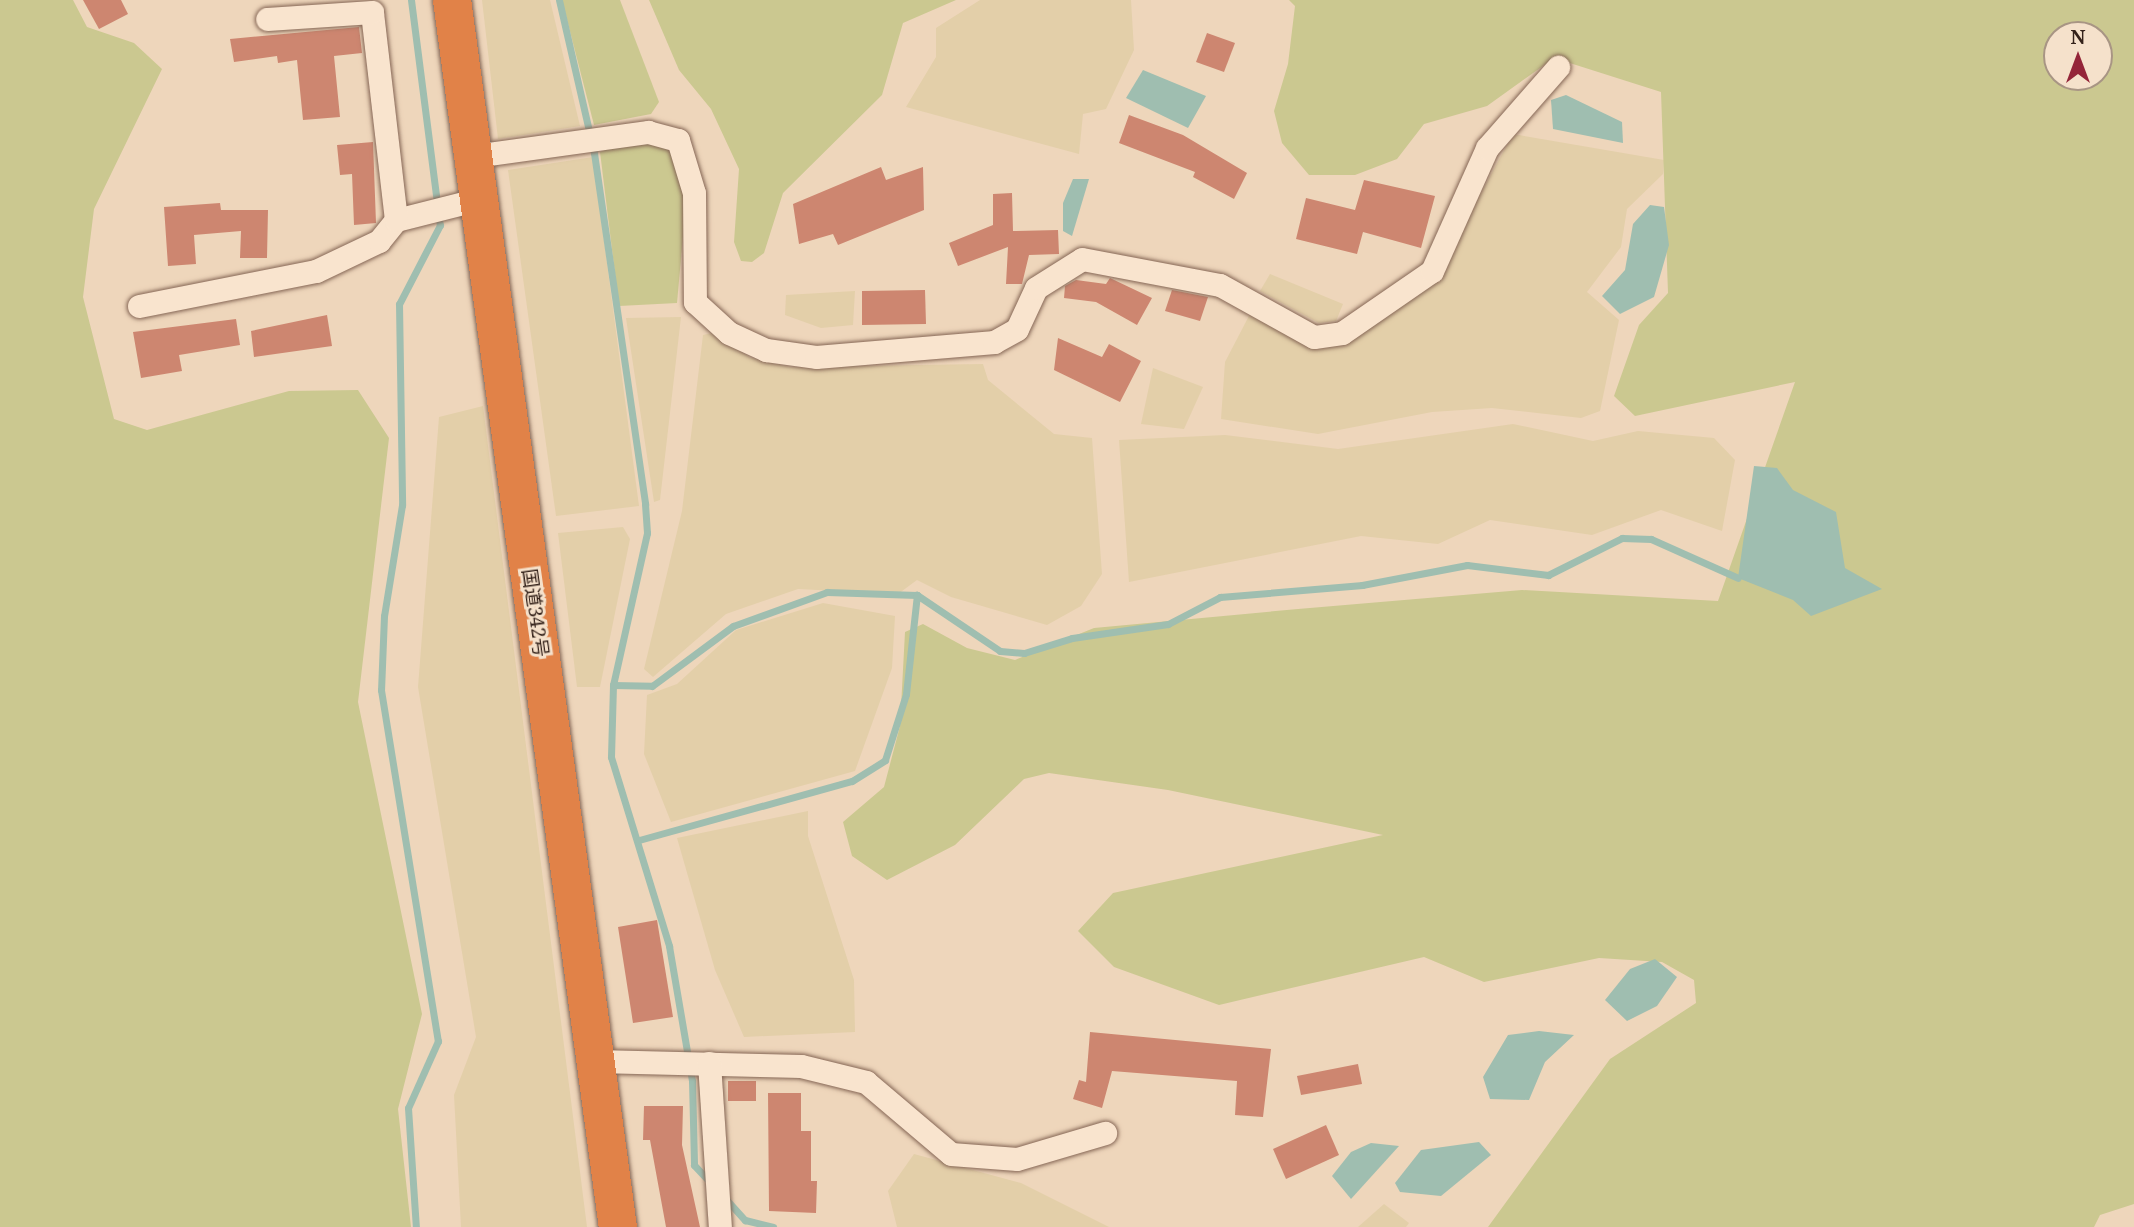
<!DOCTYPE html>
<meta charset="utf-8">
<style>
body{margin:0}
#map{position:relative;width:2134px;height:1227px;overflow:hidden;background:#eed6bb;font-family:"Noto Serif","Noto Sans JP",serif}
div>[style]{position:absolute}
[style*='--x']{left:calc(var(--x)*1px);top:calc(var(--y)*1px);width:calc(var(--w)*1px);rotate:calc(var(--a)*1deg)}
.farmland>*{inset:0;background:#e3cfa9}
.green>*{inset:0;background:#cbc890}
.water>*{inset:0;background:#9fbeb0}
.stream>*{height:7px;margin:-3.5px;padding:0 3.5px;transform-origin:3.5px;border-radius:3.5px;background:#9fbeb0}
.building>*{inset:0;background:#cd8670}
.roads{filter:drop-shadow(0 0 2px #856655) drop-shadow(0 0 2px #856655)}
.street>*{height:23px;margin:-11.5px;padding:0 11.5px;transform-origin:11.5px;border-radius:11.5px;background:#f9e4ce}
.highway>*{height:38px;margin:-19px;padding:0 19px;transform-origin:19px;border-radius:19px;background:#e18248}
span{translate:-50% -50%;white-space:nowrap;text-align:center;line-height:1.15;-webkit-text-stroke:6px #f5e1cb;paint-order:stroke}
.street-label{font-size:19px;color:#34221a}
.north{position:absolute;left:2043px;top:21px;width:70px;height:70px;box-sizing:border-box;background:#f5e1cb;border:2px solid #a89584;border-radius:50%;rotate:0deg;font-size:19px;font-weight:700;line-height:28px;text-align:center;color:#34221a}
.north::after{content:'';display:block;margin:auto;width:24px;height:32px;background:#942539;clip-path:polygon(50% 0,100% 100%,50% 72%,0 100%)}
</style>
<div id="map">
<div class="farmland">
<i style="clip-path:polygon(482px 0,550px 0,580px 126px,498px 139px)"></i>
<i style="clip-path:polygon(980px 0,1131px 0,1134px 50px,1106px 109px,1083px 114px,1079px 154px,906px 107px,936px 57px,936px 28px)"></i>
<i style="clip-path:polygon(1513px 134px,1664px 160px,1663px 174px,1627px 209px,1621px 247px,1587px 292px,1619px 320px,1600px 411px,1581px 418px,1492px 408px,1432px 412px,1318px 434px,1221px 419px,1225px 362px,1251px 312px,1311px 344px,1340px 345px,1389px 315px,1431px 285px)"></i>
<i style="clip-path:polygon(593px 157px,639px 506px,556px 516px,508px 170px)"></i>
<i style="clip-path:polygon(1270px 274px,1343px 304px,1336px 321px,1319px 323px,1260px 291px)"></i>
<i style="clip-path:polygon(855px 291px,853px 325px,821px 328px,785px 315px,786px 295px)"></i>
<i style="clip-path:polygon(681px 317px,660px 500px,654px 502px,626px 318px)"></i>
<i style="clip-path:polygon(717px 332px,749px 357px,790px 367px,983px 364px,988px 380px,1054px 434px,1092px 438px,1102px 574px,1081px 606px,1047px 625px,951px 597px,917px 580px,898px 594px,798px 589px,726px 614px,653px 677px,644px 669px,682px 511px,703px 335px)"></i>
<i style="clip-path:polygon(1153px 368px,1203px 387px,1184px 429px,1141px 424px)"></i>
<i style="clip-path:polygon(483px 406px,587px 1227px,461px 1227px,454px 1095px,476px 1037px,418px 687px,439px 417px)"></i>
<i style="clip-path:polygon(1513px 424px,1593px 441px,1638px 431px,1714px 438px,1735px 460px,1722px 531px,1661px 510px,1592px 535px,1490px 520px,1438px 544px,1361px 536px,1129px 582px,1119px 440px,1225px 435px,1338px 449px)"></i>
<i style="clip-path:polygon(623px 527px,630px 539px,600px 687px,577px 687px,558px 533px)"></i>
<i style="clip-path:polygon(823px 603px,895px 616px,892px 668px,855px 771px,671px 822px,644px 754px,647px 695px,677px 684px,736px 630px)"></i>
<i style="clip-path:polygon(808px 811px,808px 836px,854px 980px,855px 1032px,744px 1037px,715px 970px,677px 838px)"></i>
<i style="clip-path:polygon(914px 1154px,1021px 1183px,1109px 1227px,897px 1227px,888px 1191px)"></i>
<i style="clip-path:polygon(1384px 1204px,1409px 1223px,1406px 1227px,1358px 1227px)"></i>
</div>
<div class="green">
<i style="clip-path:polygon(0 0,73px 0,87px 27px,134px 43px,162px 69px,94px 209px,83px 297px,114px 419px,147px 430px,289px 391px,358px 390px,389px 438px,358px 702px,422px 1014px,398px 1109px,411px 1227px,0 1227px)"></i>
<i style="clip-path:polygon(562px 0,620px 0,659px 102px,651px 114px,594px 125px)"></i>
<i style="clip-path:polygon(649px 0,956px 0,903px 23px,882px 95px,783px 193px,764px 253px,752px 262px,741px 261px,734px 242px,739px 169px,711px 109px,679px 70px)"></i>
<i style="clip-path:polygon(evenodd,1289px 0,2134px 0,2134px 1204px,2100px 1215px,2094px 1227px,1488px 1227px,1610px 1059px,1696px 1003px,1694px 980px,1662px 962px,1599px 958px,1484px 982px,1424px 957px,1219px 1005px,1114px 967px,1078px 931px,1113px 893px,1383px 835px,1168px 790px,1049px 773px,1024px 779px,955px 845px,887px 880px,852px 856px,843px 822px,884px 787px,900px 726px,905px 632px,923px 624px,967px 648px,1015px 660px,1094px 628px,1298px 609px,1522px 590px,1718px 601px,1795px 382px,1635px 416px,1614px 396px,1639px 325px,1668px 293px,1661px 92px,1554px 58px,1487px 106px,1424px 124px,1397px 159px,1355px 175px,1309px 175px,1282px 143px,1274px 111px,1288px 64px,1295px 6px,1289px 0,2057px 35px,2099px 35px,2099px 77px,2057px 77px,2057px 35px)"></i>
<i style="clip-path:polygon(629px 140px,671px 148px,687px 192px,677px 303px,619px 306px,600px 152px)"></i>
</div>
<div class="water">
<i style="clip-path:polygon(1143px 70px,1206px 96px,1188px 128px,1126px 98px)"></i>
<i style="clip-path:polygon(1566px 95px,1622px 122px,1623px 143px,1553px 129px,1551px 100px)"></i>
<i style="clip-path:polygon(1073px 179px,1089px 179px,1072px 236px,1063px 231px,1063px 203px)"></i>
<i style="clip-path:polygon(1650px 205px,1664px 207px,1669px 245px,1654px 297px,1620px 314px,1602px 296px,1625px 270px,1633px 224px)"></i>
<i style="clip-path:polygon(1754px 466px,1777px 468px,1793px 490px,1836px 512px,1845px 568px,1882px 589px,1811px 616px,1793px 600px,1738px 578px)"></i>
<i style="clip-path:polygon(1655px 959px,1677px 977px,1657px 1006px,1627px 1021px,1605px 1000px,1630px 969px)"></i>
<i style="clip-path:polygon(1539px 1031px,1574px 1035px,1545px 1062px,1529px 1100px,1490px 1099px,1483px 1077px,1508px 1035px)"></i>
<i style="clip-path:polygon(1479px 1142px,1491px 1155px,1441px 1196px,1400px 1192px,1395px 1183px,1421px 1150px)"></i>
<i style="clip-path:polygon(1371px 1143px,1399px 1146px,1351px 1199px,1332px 1176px,1351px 1152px)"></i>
</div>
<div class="stream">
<i style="--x:411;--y:0;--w:227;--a:82.7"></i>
<i style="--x:440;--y:225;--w:89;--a:117.4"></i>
<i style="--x:399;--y:304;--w:201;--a:89.1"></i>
<i style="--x:402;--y:505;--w:112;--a:99.2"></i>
<i style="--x:384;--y:616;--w:74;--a:92.3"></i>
<i style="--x:381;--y:690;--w:356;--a:80.8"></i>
<i style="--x:438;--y:1041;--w:73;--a:114.1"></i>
<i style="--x:408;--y:1108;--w:119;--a:86.2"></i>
<i style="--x:559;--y:0;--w:157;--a:77.1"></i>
<i style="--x:594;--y:153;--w:355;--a:81.7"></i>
<i style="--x:645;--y:504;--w:29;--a:86"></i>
<i style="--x:647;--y:533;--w:156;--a:102.6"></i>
<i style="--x:613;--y:685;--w:72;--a:91.6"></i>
<i style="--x:611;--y:757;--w:198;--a:72.9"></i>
<i style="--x:669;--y:946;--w:137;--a:80.3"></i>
<i style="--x:692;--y:1081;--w:84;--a:88.6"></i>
<i style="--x:694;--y:1165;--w:23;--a:47"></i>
<i style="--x:613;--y:685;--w:39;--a:1"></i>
<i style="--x:652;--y:686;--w:101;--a:-36.5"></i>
<i style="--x:733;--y:626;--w:100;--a:-19.9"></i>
<i style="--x:827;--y:592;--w:90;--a:1.9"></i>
<i style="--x:917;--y:595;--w:100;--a:34"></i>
<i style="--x:1000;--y:651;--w:24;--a:5"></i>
<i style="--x:1024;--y:653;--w:50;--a:-17.4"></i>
<i style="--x:1072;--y:638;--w:97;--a:-8.3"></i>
<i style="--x:1168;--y:624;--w:59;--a:-27.4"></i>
<i style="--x:1220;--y:597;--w:143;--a:-4.8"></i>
<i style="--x:1362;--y:585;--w:107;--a:-10.8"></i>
<i style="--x:1467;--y:565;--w:82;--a:7"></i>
<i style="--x:1548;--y:575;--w:83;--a:-26.6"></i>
<i style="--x:1622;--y:538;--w:29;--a:2"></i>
<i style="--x:1651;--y:539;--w:95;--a:24.1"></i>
<i style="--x:639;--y:840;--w:221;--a:-15.5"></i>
<i style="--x:852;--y:781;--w:39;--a:-32"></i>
<i style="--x:885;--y:760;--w:69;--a:-72.3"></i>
<i style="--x:906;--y:694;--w:100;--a:-83.7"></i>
<i style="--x:725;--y:1198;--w:30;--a:48"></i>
<i style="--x:745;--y:1220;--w:29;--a:14"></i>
</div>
<div class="building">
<i style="clip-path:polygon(83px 0,121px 0,128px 14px,99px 29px)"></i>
<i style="clip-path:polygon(359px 27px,362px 53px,334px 56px,340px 117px,303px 120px,297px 60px,278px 63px,277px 56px,234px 62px,230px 39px)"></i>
<i style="clip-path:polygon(1207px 33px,1235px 43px,1224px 72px,1196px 62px)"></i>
<i style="clip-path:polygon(1129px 115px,1183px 135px,1247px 173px,1234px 199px,1193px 177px,1195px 172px,1119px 143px)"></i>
<i style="clip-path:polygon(373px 142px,376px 223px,354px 225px,352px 174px,340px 175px,337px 145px)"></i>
<i style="clip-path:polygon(881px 167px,886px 180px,923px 167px,924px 210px,838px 245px,833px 234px,799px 244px,793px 204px)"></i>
<i style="clip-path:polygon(1364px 180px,1435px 196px,1421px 248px,1363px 232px,1357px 254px,1296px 239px,1306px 198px,1355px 210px)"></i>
<i style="clip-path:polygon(1012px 193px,1013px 231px,1058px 230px,1059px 254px,1029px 255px,1022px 284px,1006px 284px,1008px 247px,958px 266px,949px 243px,993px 225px,993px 194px)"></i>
<i style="clip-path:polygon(220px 203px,221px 210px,268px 210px,267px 258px,240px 258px,241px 231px,194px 235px,196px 264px,168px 266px,164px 207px)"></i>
<i style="clip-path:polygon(1110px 278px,1152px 298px,1137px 325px,1096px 302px,1064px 298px,1065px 286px,1076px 280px,1106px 284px)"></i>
<i style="clip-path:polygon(925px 290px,926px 324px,862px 325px,862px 291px)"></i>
<i style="clip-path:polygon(1172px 290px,1208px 297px,1200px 321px,1165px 311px)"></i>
<i style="clip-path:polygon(327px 315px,332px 346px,254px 357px,251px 331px)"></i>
<i style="clip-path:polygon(236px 319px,240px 345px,179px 355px,182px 371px,141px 378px,133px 332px)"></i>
<i style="clip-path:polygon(1058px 338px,1102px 357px,1109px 344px,1141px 361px,1120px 402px,1054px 370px)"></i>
<i style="clip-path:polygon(657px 920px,673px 1017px,633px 1023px,618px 927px)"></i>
<i style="clip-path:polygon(1090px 1032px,1271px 1049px,1263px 1117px,1235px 1115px,1237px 1081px,1112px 1071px,1102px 1108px,1073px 1099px,1079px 1080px,1086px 1082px)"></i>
<i style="clip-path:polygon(1358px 1064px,1362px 1084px,1301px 1095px,1297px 1076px)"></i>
<i style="clip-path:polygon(728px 1081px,756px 1081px,756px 1101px,728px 1101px)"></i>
<i style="clip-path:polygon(768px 1093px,801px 1093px,801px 1131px,811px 1131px,811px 1181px,817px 1181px,816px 1213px,769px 1211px)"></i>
<i style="clip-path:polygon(644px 1106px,683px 1106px,682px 1145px,700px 1227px,666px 1227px,650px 1140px,643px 1140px)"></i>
<i style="clip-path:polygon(1326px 1125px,1339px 1155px,1286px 1179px,1273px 1149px)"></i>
</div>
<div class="roads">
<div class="street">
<i style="--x:474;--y:156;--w:176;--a:-7.9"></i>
<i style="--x:648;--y:132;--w:31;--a:15"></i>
<i style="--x:678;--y:140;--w:55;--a:73.2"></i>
<i style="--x:694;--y:193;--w:109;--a:89.5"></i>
<i style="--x:695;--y:302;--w:46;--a:42.4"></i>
<i style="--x:729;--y:333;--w:41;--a:24.7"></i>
<i style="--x:766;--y:350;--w:50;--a:8"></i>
<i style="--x:816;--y:357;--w:179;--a:-4.8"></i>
<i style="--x:994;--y:342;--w:26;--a:-29"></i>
<i style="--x:1017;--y:329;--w:45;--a:-65.1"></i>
<i style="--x:1036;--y:288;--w:54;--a:-32.2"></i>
<i style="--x:1082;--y:259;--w:140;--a:10.7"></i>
<i style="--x:1220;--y:285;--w:107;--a:29"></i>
<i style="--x:1314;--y:337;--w:28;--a:-8"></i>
<i style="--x:1342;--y:333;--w:109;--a:-34.6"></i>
<i style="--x:1432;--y:271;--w:135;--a:-65.9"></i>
<i style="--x:1487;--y:148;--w:108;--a:-48.8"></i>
<i style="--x:396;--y:220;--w:86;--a:-14.2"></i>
<i style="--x:139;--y:306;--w:180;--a:-11.2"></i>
<i style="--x:316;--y:271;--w:70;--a:-25.5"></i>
<i style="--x:379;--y:241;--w:27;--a:-51"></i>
<i style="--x:396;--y:220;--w:209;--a:-96.6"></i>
<i style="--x:372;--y:12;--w:105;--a:176.2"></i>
<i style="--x:596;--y:1061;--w:205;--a:1.4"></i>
<i style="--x:801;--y:1066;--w:67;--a:13.8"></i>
<i style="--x:866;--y:1082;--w:111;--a:40.3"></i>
<i style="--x:951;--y:1154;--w:66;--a:4.3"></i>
<i style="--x:1017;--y:1159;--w:92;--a:-16.5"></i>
<i style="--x:709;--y:1063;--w:164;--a:86.2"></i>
</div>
<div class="highway">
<i style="--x:452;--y:0;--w:1238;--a:82.3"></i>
</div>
</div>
<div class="street-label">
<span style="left:535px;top:613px;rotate:82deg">国道342号</span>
</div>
<div class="north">N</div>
</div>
